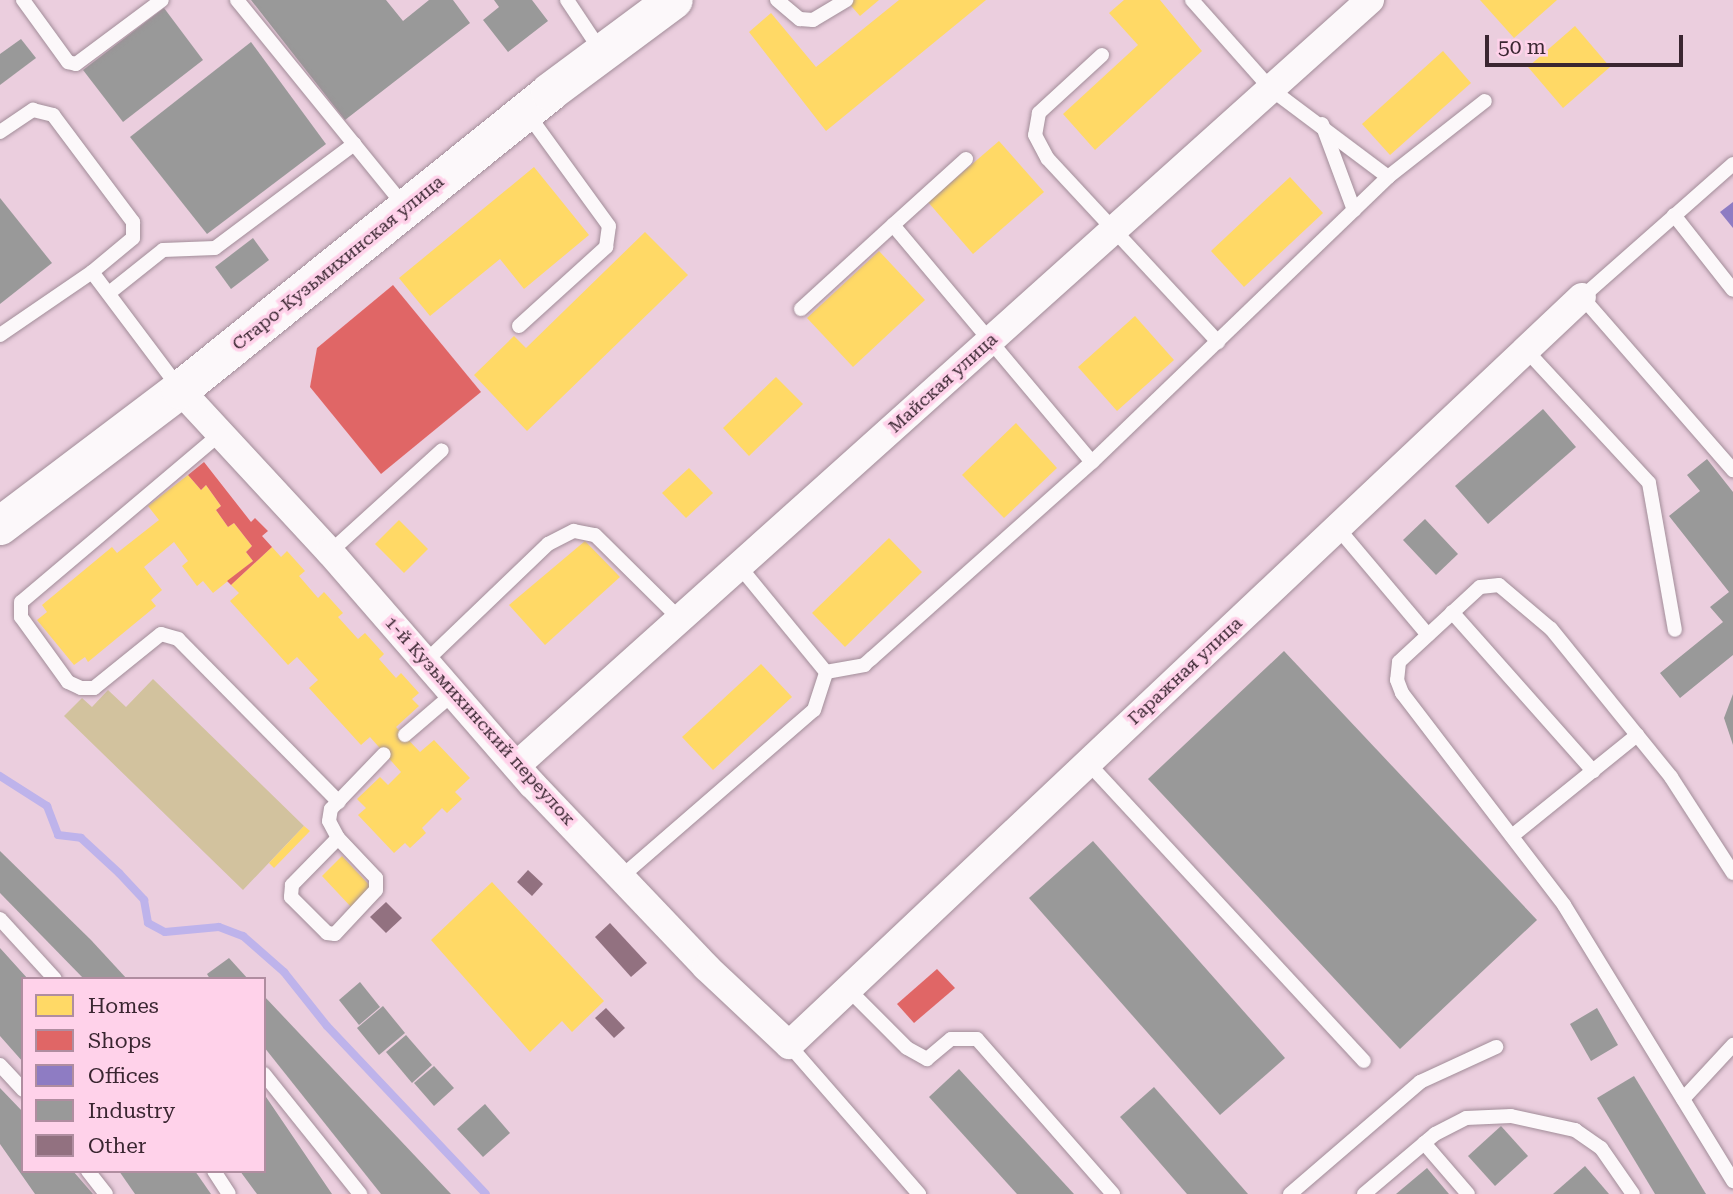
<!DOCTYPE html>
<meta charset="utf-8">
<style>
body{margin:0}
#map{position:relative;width:1733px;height:1194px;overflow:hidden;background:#ebcede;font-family:"Roboto Serif",serif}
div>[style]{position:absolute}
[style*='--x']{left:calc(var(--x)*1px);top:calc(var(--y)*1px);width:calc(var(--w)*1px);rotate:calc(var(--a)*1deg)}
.green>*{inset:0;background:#d2c29e}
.homes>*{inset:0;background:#ffd966}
.shops>*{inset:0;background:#e06666}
.offices>*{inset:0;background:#8e7cc3}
.industry>*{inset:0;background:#999}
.stream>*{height:8px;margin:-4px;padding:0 4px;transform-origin:4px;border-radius:4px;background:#beb3eb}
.building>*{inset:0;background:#927180}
.roads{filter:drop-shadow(0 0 2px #a28d99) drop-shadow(0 0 2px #a28d99)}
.service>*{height:14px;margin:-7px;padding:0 7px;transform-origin:7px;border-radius:7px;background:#fcf8fa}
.minor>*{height:28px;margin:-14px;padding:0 14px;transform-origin:14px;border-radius:14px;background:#fcf8fa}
.secondary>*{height:38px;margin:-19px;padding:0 19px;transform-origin:19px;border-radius:19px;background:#fcf8fa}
span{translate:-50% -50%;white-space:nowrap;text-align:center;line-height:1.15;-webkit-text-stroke:7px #ffd2ea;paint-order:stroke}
.street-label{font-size:18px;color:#3a2631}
.legend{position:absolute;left:21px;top:977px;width:245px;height:196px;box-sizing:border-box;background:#ffd2ea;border:2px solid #b08da0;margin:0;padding:9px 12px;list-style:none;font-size:21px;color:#3a2631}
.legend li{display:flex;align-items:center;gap:14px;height:35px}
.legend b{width:35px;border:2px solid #b08da0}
.scale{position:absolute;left:1485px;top:35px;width:198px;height:32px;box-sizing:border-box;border:4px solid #3a2631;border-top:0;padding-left:9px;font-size:21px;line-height:24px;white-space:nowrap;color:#3a2631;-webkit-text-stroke:5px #ffd2ea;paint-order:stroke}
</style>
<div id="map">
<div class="green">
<i style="clip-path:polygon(153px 679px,304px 826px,243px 890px,64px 716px,82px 698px,92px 707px,108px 690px,126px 707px)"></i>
</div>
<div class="homes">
<i style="clip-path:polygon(846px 0,879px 0,860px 16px)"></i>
<i style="clip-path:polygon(899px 0,986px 0,826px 131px,749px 32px,771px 13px,816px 67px)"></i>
<i style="clip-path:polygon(1124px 0,1160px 0,1202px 51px,1095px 150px,1063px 114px,1138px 45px,1109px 13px)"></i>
<i style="clip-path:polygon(1480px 0,1557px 0,1514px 38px)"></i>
<i style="clip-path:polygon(1575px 26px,1610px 67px,1563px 108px,1528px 67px)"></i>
<i style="clip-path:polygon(1443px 51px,1471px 83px,1390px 155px,1362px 124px)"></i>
<i style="clip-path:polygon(999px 141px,1044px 192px,973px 254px,928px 202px)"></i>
<i style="clip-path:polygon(534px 167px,589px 235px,524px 289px,500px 259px,430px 316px,399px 278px)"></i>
<i style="clip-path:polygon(1290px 177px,1323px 213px,1244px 287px,1211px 251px)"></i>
<i style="clip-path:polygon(645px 232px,688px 275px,527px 431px,474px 375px,514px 336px,526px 348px)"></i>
<i style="clip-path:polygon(879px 251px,925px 300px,853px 367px,807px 318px)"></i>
<i style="clip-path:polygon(1135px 316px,1174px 360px,1117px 411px,1078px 367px)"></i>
<i style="clip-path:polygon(776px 377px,803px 404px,749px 456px,723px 428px)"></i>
<i style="clip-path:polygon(1016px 423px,1057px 468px,1004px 518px,962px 475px)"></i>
<i style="clip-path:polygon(689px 468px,713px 493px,686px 518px,662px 493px)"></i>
<i style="clip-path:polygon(188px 475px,201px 490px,206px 485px,221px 506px,216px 510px,228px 527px,234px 523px,252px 546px,246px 552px,253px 561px,213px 593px,203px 581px,197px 586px,182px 566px,188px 561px,174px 542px,144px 567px,162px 590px,151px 600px,156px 606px,88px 662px,85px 657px,74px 665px,37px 620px,47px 612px,42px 605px,112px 547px,117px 553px,159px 520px,148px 506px)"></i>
<i style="clip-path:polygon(399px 520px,428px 549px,404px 573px,375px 544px)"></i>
<i style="clip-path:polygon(889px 538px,922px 572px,845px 647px,812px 613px)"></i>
<i style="clip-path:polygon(585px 541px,620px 577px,545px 645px,509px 605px)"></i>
<i style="clip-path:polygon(272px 547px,281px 557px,287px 551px,305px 571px,299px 576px,318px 598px,324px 592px,343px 613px,338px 617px,358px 639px,365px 633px,384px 654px,379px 659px,396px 678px,401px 673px,419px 693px,412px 699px,419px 706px,396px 727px,420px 752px,434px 740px,470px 778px,455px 792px,462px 799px,447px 813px,442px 808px,422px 828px,426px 833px,410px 848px,405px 843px,394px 853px,358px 815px,366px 808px,357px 799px,380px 777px,388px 785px,401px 772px,370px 737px,361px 745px,309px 688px,318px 680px,297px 657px,288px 665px,230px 601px,239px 593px,231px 585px)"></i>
<i style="clip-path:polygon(761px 664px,792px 697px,713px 770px,682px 737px)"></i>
<i style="clip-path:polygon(304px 826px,310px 831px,274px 868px,269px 863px)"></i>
<i style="clip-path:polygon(342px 856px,373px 889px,352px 908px,322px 876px)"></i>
<i style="clip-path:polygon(492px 882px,604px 1001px,572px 1032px,562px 1021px,530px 1052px,431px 940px)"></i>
</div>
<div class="shops">
<i style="clip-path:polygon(393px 285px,481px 392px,381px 474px,310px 387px,317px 348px)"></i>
<i style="clip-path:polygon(204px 462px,251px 522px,255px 518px,268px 531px,262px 536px,272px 547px,231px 585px,227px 581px,253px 561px,246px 552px,252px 546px,234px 523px,228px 527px,216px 510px,221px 506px,206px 485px,201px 490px,188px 475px)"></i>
<i style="clip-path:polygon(937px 969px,955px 988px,914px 1023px,897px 1004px)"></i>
</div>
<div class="offices">
<i style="clip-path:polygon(1733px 202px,1733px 228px,1720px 212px)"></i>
</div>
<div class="industry">
<i style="clip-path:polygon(251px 0,386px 0,403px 21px,429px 0,453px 0,470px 23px,345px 120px)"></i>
<i style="clip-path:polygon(494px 0,532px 0,548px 21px,508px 52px,483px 20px,499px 7px)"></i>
<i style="clip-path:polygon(164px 8px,203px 60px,123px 122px,83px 70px)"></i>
<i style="clip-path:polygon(21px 39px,36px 58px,0 85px,0 54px)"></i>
<i style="clip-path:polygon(251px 42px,326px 144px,207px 234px,130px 137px)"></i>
<i style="clip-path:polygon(0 198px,52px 263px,0 304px)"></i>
<i style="clip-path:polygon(253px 238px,269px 260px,231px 289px,215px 267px)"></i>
<i style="clip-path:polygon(1543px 409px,1576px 447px,1488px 524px,1455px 486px)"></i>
<i style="clip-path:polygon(1707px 459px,1733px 492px,1733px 655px,1680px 698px,1660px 673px,1723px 622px,1710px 607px,1729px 592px,1669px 516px,1700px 491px,1687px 475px)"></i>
<i style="clip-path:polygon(1425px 519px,1458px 554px,1436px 575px,1403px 540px)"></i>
<i style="clip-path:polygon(1284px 651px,1537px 920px,1400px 1049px,1148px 779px)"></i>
<i style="clip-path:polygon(1733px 694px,1733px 745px,1724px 718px)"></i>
<i style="clip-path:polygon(1093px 841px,1285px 1058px,1220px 1115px,1029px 898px)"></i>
<i style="clip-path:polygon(0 851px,91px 940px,127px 979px,84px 979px,0 893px)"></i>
<i style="clip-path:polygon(0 948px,28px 979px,23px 979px,23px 1062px,0 1036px)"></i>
<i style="clip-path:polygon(229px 958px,248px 979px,210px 979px,207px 974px)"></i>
<i style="clip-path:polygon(360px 982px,380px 1007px,359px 1025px,339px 1000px)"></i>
<i style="clip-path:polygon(264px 996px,451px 1194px,381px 1194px,264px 1047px)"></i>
<i style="clip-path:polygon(383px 1006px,405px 1033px,379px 1055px,357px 1028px)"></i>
<i style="clip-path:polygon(1597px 1008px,1618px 1045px,1591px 1061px,1570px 1024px)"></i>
<i style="clip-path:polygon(406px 1035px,432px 1065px,412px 1083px,386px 1052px)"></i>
<i style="clip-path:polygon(434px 1066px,454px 1088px,434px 1106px,414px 1083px)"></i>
<i style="clip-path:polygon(959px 1069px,1074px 1194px,1017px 1194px,929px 1097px)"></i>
<i style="clip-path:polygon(1634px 1076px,1706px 1194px,1655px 1194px,1597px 1098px)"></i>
<i style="clip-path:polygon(1154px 1087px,1248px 1194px,1187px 1194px,1120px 1117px)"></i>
<i style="clip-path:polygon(0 1088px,23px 1112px,23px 1171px,73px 1171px,93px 1194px,35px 1194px,0 1144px)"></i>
<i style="clip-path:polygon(264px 1094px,332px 1194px,257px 1194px,240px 1171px,264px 1171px)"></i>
<i style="clip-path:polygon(485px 1104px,510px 1133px,483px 1157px,457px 1129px)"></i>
<i style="clip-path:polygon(1501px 1126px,1528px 1156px,1495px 1186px,1468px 1156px)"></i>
<i style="clip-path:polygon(1585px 1166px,1609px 1194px,1553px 1194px)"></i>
<i style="clip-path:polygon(1427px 1168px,1449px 1194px,1396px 1194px)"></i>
<i style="clip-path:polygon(119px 1171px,195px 1171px,211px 1194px,135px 1194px)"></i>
</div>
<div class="stream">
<i style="--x:0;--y:776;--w:56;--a:32.6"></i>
<i style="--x:47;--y:806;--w:31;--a:69"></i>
<i style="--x:58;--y:835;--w:23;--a:7"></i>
<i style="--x:81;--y:838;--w:52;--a:42.6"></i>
<i style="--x:119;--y:873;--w:37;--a:47"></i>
<i style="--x:144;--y:900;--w:23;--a:80"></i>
<i style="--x:148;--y:923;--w:19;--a:28"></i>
<i style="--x:165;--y:932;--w:54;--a:-5.3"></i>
<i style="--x:219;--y:927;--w:26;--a:21"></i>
<i style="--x:243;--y:936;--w:55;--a:41.3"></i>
<i style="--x:284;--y:972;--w:69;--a:51.5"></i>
<i style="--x:327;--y:1026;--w:231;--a:46.6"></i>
</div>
<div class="building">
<i style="clip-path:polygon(528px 870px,543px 884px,532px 896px,517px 882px)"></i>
<i style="clip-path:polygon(386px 902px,402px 918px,386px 933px,370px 917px)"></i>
<i style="clip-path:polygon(610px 923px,647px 963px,631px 977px,595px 937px)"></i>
<i style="clip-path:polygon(606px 1008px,625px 1028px,614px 1038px,595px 1018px)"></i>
</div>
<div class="roads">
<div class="service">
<i style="--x:23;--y:0;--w:77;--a:54"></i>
<i style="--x:68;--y:62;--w:8;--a:14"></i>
<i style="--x:76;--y:64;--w:107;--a:-36.7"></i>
<i style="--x:237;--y:0;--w:267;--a:50.9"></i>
<i style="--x:567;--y:0;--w:61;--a:56.3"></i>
<i style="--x:777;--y:0;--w:30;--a:40"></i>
<i style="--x:800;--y:19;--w:13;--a:4"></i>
<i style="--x:813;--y:20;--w:39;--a:-31"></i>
<i style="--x:1102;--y:55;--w:86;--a:137.4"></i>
<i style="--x:1039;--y:113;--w:22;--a:100"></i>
<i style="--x:1035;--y:135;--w:27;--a:62"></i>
<i style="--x:1048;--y:159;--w:250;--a:47.1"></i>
<i style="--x:1322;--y:124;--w:92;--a:69.6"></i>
<i style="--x:0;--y:132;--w:40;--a:-34"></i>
<i style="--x:33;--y:110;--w:21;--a:14"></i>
<i style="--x:53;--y:115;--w:134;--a:53.2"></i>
<i style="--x:133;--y:222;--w:16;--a:90"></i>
<i style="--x:133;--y:238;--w:53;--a:140.3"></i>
<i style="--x:966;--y:159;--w:98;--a:137.9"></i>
<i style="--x:893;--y:225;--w:309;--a:50"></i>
<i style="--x:1733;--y:164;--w:201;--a:138.6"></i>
<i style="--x:1582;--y:297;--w:230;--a:48.9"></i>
<i style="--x:1388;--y:177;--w:123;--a:-38.1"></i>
<i style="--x:1674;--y:215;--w:95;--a:51.8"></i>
<i style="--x:109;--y:293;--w:69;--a:-38.5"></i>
<i style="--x:163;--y:250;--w:52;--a:-2.2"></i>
<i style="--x:215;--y:248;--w:174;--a:-36.8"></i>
<i style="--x:801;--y:309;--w:125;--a:-42.4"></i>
<i style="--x:519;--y:326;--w:118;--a:-42.2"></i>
<i style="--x:606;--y:247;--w:21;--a:-82"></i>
<i style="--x:609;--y:226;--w:140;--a:-126"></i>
<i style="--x:0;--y:335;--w:112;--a:-34.4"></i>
<i style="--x:92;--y:272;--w:146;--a:53.1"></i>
<i style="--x:1526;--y:350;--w:181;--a:47.2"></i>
<i style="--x:1649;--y:483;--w:149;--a:80"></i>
<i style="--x:220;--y:434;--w:260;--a:139.8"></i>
<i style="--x:21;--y:602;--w:15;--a:90"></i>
<i style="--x:21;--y:617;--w:80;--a:54.1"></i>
<i style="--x:68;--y:682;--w:14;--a:25"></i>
<i style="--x:81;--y:688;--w:13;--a:0"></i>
<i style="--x:94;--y:688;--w:86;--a:-38.9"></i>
<i style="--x:161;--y:634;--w:18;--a:16"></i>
<i style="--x:178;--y:639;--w:229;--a:45.4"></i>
<i style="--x:1337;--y:527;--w:141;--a:49.9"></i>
<i style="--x:330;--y:552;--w:151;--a:-42.3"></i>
<i style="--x:740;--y:567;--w:136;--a:50.7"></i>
<i style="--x:1452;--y:612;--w:213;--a:48.4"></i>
<i style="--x:427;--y:660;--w:168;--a:-43.8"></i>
<i style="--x:548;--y:544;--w:29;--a:-27"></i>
<i style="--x:574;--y:531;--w:21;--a:11"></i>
<i style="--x:595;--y:535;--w:118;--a:44.7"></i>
<i style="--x:405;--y:735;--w:65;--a:-40.6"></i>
<i style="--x:1088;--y:763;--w:406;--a:47.2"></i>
<i style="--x:1512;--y:836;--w:161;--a:-38.9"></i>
<i style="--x:338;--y:838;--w:66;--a:134.4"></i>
<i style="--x:292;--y:885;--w:12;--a:95"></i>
<i style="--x:291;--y:897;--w:51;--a:45"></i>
<i style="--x:327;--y:933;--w:8;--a:7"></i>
<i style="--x:335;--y:934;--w:60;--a:-47"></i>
<i style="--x:376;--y:890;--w:12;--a:-90"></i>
<i style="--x:376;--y:878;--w:55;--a:-133.5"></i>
<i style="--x:338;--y:838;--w:19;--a:-118"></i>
<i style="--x:329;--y:821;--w:12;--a:-81"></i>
<i style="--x:331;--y:809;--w:76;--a:-46.1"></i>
<i style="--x:1733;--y:873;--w:114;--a:-122.9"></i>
<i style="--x:1671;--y:777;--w:191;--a:-129"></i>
<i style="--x:1551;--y:629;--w:68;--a:-139.8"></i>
<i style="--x:1499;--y:585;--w:19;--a:174"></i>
<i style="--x:1480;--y:587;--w:110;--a:137.2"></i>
<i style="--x:1399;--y:662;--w:18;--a:96"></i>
<i style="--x:1397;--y:680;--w:14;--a:69"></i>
<i style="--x:1402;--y:693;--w:267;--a:52.6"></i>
<i style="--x:1564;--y:905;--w:324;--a:58.5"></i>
<i style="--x:621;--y:877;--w:255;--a:-40.9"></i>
<i style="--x:814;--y:710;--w:40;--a:-72"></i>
<i style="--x:826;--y:672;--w:39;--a:-10"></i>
<i style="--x:864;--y:665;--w:11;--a:-41"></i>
<i style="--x:872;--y:658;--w:295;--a:-41.7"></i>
<i style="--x:1092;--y:462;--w:411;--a:-43.9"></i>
<i style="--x:1388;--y:177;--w:146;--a:-143.1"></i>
<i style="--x:1271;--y:89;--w:119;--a:-131.6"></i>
<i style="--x:0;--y:919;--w:81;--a:47.5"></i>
<i style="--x:848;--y:989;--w:83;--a:45"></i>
<i style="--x:907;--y:1048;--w:23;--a:29"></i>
<i style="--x:927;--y:1059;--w:31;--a:-40"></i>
<i style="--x:951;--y:1039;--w:26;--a:0"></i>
<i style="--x:977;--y:1039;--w:206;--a:48.7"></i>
<i style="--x:789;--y:1045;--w:198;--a:48.9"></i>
<i style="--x:0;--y:1065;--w:34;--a:47"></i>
<i style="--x:264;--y:1074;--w:154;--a:51.3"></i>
<i style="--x:1683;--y:1099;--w:74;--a:-47.2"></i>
<i style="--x:1424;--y:1143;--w:67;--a:49.2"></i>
<i style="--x:88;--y:1171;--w:29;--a:52"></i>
<i style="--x:214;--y:1171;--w:27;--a:57"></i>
<i style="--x:1290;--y:1194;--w:172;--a:-40.7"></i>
<i style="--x:1420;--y:1082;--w:84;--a:-24.7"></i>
<i style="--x:1364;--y:1194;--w:93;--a:-40.2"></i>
<i style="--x:1435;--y:1134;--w:35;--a:-27"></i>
<i style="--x:1466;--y:1118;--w:45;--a:-2.5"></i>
<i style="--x:1511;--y:1116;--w:66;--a:12.3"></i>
<i style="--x:1575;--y:1130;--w:32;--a:35"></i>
<i style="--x:1601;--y:1148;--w:56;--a:55.2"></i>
</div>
<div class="minor">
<i style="--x:180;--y:390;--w:221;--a:47.2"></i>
<i style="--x:330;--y:552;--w:308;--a:49"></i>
<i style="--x:532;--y:784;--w:253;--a:46.4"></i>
<i style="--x:706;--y:967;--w:114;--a:43.2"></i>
<i style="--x:789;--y:1045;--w:1090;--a:-43.33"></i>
<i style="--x:517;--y:765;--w:1146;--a:-41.89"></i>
</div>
<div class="secondary">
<i style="--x:0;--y:526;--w:226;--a:-37.1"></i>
<i style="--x:180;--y:390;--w:475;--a:-38.8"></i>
<i style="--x:550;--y:92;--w:154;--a:-36.6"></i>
</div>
</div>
<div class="street-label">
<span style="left:338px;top:263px;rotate:-39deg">Старо-Кузьмихинская улица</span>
<span style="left:943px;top:383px;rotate:-42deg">Майская улица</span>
<span style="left:1185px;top:671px;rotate:-43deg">Гаражная улица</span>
<span style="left:480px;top:721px;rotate:48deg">1-й Кузьмихинский переулок</span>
</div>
<ul class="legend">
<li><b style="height:19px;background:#ffd966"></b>Homes</li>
<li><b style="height:19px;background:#e06666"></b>Shops</li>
<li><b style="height:19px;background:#8e7cc3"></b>Offices</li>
<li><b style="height:19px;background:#999"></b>Industry</li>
<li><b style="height:19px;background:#927180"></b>Other</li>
</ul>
<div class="scale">50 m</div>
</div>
